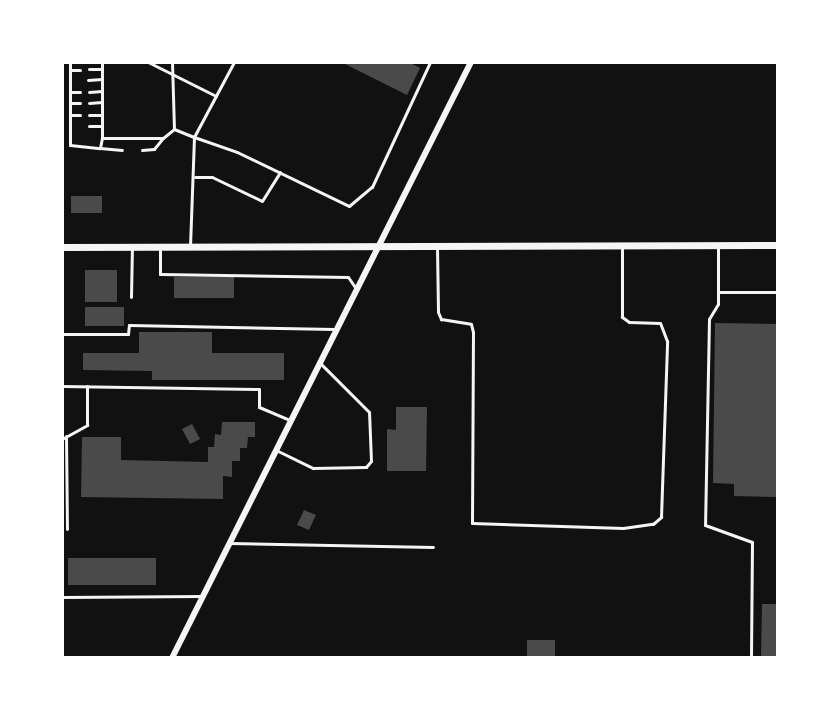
<!DOCTYPE html>
<style>
body{margin:0}
#map{position:relative;width:840px;height:720px;overflow:hidden;background:#111;font-family:Montserrat,sans-serif}
div>[style]{position:absolute}
[style*='--x']{left:calc(var(--x)*1px);top:calc(var(--y)*1px);width:calc(var(--w)*1px);rotate:calc(var(--a)*1deg)}
.building>*{inset:0;background:#4a4a4a}
.service>*{height:3px;margin:-1.5px;padding:0 1.5px;transform-origin:1.5px;border-radius:1.5px;background:#f5f5f5}
.minor>*{height:6px;margin:-3px;padding:0 3px;transform-origin:3px;border-radius:3px;background:#f5f5f5}
.tertiary>*{height:7px;margin:-3.5px;padding:0 3.5px;transform-origin:3.5px;border-radius:3.5px;background:#f5f5f5}
span{translate:-50% -50%;white-space:nowrap;text-align:center;line-height:1.15;-webkit-text-stroke:6px #fff;paint-order:stroke}
.frame{position:absolute;inset:0;border:64px solid #fff;pointer-events:none}
</style>
<div id="map">
<div class="building">
<i style="clip-path:polygon(341px 62px,409px 62px,420px 68px,407px 95px)"></i>
<i style="clip-path:polygon(71px 196px,102px 196px,102px 213px,71px 213px)"></i>
<i style="clip-path:polygon(85px 270px,117px 270px,117px 302px,85px 302px)"></i>
<i style="clip-path:polygon(174px 277px,234px 277px,234px 298px,174px 298px)"></i>
<i style="clip-path:polygon(85px 307px,124px 307px,124px 326px,85px 326px)"></i>
<i style="clip-path:polygon(715px 323px,778px 324px,778px 497px,734px 496px,734px 484px,713px 483px)"></i>
<i style="clip-path:polygon(139px 332px,212px 332px,212px 353px,284px 353px,284px 380px,152px 380px,152px 371px,83px 370px,83px 353px,139px 353px)"></i>
<i style="clip-path:polygon(396px 407px,427px 407px,426px 471px,387px 471px,387px 429px,396px 430px)"></i>
<i style="clip-path:polygon(222px 422px,255px 422px,255px 437px,248px 437px,247px 448px,240px 448px,240px 461px,232px 461px,232px 477px,223px 476px,223px 499px,81px 497px,82px 437px,121px 437px,121px 460px,208px 462px,208px 447px,214px 447px,215px 434px,221px 435px)"></i>
<i style="clip-path:polygon(192px 424px,200px 439px,190px 444px,182px 429px)"></i>
<i style="clip-path:polygon(304px 510px,316px 515px,309px 530px,297px 525px)"></i>
<i style="clip-path:polygon(68px 558px,156px 558px,156px 585px,68px 585px)"></i>
<i style="clip-path:polygon(762px 604px,778px 604px,778px 658px,761px 658px)"></i>
<i style="clip-path:polygon(527px 640px,555px 640px,555px 658px,527px 658px)"></i>
</div>
<div class="service">
<i style="--x:70;--y:62;--w:83;--a:90"></i>
<i style="--x:70;--y:145;--w:30;--a:6"></i>
<i style="--x:100;--y:148;--w:10;--a:-79"></i>
<i style="--x:102;--y:138;--w:61;--a:0"></i>
<i style="--x:163;--y:138;--w:14;--a:-39"></i>
<i style="--x:148;--y:62;--w:76;--a:26.6"></i>
<i style="--x:172;--y:62;--w:67;--a:88.3"></i>
<i style="--x:174;--y:129;--w:22;--a:22"></i>
<i style="--x:194;--y:137;--w:107;--a:92.1"></i>
<i style="--x:234;--y:62;--w:85;--a:118.1"></i>
<i style="--x:194;--y:137;--w:46;--a:19.2"></i>
<i style="--x:237;--y:152;--w:124;--a:25.7"></i>
<i style="--x:349;--y:206;--w:30;--a:-40"></i>
<i style="--x:372;--y:187;--w:138;--a:-65.1"></i>
<i style="--x:89;--y:69;--w:13;--a:0"></i>
<i style="--x:70;--y:70;--w:10;--a:0"></i>
<i style="--x:88;--y:80;--w:14;--a:-4"></i>
<i style="--x:70;--y:92;--w:10;--a:0"></i>
<i style="--x:89;--y:92;--w:13;--a:-4"></i>
<i style="--x:70;--y:103;--w:10;--a:0"></i>
<i style="--x:89;--y:103;--w:13;--a:-4"></i>
<i style="--x:70;--y:115;--w:10;--a:0"></i>
<i style="--x:89;--y:115;--w:13;--a:0"></i>
<i style="--x:89;--y:126;--w:13;--a:0"></i>
<i style="--x:102;--y:138;--w:76;--a:-90"></i>
<i style="--x:100;--y:148;--w:22;--a:5"></i>
<i style="--x:142;--y:150;--w:12;--a:-5"></i>
<i style="--x:154;--y:149;--w:13;--a:-51"></i>
<i style="--x:195;--y:177;--w:17;--a:0"></i>
<i style="--x:212;--y:177;--w:55;--a:25.6"></i>
<i style="--x:262;--y:201;--w:34;--a:-58"></i>
<i style="--x:718;--y:245;--w:59;--a:90"></i>
<i style="--x:718;--y:304;--w:17;--a:121"></i>
<i style="--x:709;--y:319;--w:206;--a:91.1"></i>
<i style="--x:705;--y:525;--w:50;--a:19.9"></i>
<i style="--x:752;--y:542;--w:116;--a:90.5"></i>
<i style="--x:160;--y:246;--w:28;--a:90"></i>
<i style="--x:160;--y:274;--w:188;--a:0.9"></i>
<i style="--x:348;--y:277;--w:12;--a:55"></i>
<i style="--x:437;--y:247;--w:65;--a:89.1"></i>
<i style="--x:438;--y:312;--w:8;--a:67"></i>
<i style="--x:441;--y:319;--w:30;--a:9"></i>
<i style="--x:471;--y:324;--w:8;--a:76"></i>
<i style="--x:473;--y:332;--w:191;--a:90.3"></i>
<i style="--x:472;--y:523;--w:151;--a:1.9"></i>
<i style="--x:623;--y:528;--w:30;--a:-8"></i>
<i style="--x:653;--y:524;--w:11;--a:-41"></i>
<i style="--x:661;--y:517;--w:176;--a:-88"></i>
<i style="--x:667;--y:341;--w:19;--a:-111"></i>
<i style="--x:660;--y:323;--w:31;--a:-178"></i>
<i style="--x:629;--y:322;--w:9;--a:-144"></i>
<i style="--x:622;--y:317;--w:69;--a:-90"></i>
<i style="--x:718;--y:292;--w:60;--a:0"></i>
<i style="--x:131;--y:297;--w:51;--a:-88.9"></i>
<i style="--x:62;--y:334;--w:66;--a:0"></i>
<i style="--x:128;--y:334;--w:9;--a:-84"></i>
<i style="--x:129;--y:325;--w:205;--a:1.1"></i>
<i style="--x:62;--y:386;--w:197;--a:0.9"></i>
<i style="--x:259;--y:389;--w:18;--a:90"></i>
<i style="--x:259;--y:407;--w:33;--a:23"></i>
<i style="--x:66;--y:436;--w:93;--a:89.4"></i>
<i style="--x:62;--y:439;--w:29;--a:-29"></i>
<i style="--x:87;--y:425;--w:39;--a:-90"></i>
<i style="--x:278;--y:451;--w:39;--a:26"></i>
<i style="--x:313;--y:468;--w:53;--a:-1.1"></i>
<i style="--x:366;--y:467;--w:8;--a:-50"></i>
<i style="--x:371;--y:461;--w:49;--a:-92.3"></i>
<i style="--x:369;--y:412;--w:68;--a:-135"></i>
<i style="--x:229;--y:543;--w:204;--a:1.1"></i>
<i style="--x:62;--y:597;--w:141;--a:-0.4"></i>
</div>
<div class="minor">
<i style="--x:172;--y:658;--w:667;--a:-63.36"></i>
</div>
<div class="tertiary">
<i style="--x:62;--y:247;--w:716;--a:-0.16"></i>
</div>
<div class="frame"></div>
</div>
